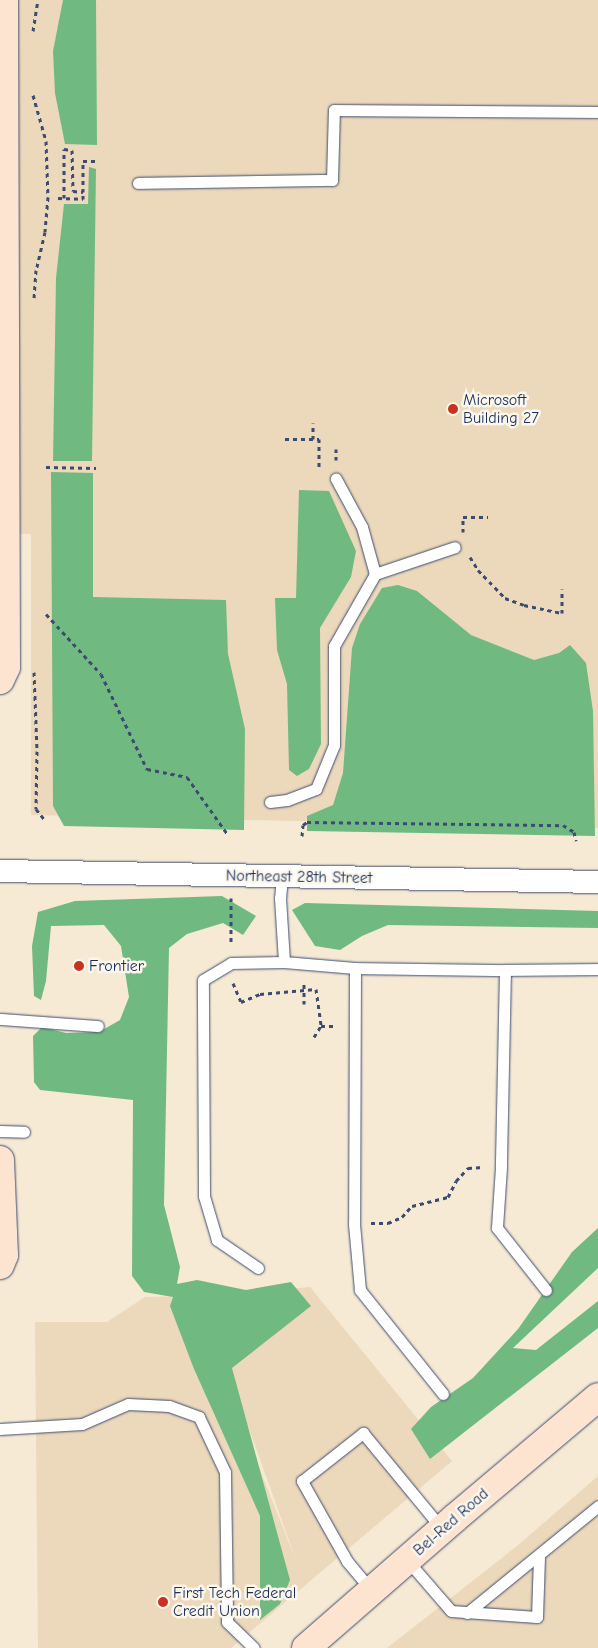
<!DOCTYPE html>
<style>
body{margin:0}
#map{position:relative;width:598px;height:1648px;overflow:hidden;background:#f6ead4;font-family:"Comic Neue",sans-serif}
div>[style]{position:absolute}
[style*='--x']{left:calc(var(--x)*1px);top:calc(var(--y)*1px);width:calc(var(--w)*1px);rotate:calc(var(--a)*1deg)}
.built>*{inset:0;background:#ecd8ba}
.forest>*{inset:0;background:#70ba81}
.path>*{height:3px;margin-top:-1.5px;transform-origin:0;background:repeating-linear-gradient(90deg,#3c4b70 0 4px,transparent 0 8px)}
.roads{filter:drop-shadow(0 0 1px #3c4b70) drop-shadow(0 0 1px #3c4b70)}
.service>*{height:11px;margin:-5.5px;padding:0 5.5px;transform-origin:5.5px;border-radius:5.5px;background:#fff}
.minor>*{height:22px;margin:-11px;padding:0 11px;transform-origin:11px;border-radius:11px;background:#fff}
.secondary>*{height:28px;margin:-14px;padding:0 14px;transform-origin:14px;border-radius:14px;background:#fde4d1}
.dots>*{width:14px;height:14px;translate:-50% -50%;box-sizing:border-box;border:2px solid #fbf7ec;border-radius:50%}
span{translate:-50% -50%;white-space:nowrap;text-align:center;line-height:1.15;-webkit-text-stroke:5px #fbf7ec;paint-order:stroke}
.poi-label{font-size:16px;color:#1b2f5e}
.left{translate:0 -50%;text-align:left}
.street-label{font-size:16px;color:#1b2f5e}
</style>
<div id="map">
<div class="built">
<i style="clip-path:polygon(0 0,598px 0,598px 828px,31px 815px,31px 534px,0 533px)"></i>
<i style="clip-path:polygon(310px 1287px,452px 1461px,231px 1648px,38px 1648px,35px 1322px,107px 1322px,145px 1297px,191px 1296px,297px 1563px,202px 1297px)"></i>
<i style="clip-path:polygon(598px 1476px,598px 1648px,387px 1648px,517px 1546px)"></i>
</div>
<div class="forest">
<i style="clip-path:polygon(63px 0,96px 0,97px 145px,65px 144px,55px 93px,53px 51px)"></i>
<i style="clip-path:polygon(89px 167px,96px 169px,92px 461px,53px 461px,56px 278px,64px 204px,88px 204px)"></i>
<i style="clip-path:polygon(51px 472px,93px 473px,93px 597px,226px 600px,228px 654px,245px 729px,244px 830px,64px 826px,53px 806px)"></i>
<i style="clip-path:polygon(299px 490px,329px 491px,356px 551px,351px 577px,320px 628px,321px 744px,309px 769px,297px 776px,289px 770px,287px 684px,277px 650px,275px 598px,296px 598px)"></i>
<i style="clip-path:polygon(398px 585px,417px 591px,471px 635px,534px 660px,559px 653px,570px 645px,586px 663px,593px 711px,595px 836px,307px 831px,307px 816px,333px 805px,343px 773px,352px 648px,360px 624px,382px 588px)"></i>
<i style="clip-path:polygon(222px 896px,256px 916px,243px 935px,223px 923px,187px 934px,169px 948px,164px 1205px,180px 1267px,177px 1284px,197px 1280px,246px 1290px,291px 1282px,311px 1306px,232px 1368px,290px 1580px,280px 1604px,260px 1620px,260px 1516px,194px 1369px,170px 1306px,173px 1297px,144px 1292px,132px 1276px,133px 1100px,40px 1090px,34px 1082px,33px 1036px,42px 1027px,66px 1033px,99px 1032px,120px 1020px,129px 997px,121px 946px,104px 925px,51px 926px,46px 981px,41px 1000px,34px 996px,32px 946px,38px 912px,75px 901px)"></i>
<i style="clip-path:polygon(305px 903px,598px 911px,598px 928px,388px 925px,362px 936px,340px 950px,315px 946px,292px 910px)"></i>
<i style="clip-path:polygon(598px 1228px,598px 1268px,513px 1348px,536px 1350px,598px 1301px,598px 1328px,430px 1459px,411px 1429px,431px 1407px,473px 1378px,518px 1329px,572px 1252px)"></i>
</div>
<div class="path">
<i style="--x:33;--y:31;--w:31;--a:-81"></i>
<i style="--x:33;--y:95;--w:48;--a:74.2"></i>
<i style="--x:46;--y:141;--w:56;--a:88"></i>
<i style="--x:48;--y:197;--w:35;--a:95"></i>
<i style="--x:45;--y:232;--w:39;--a:103"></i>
<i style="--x:36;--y:270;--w:28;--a:94"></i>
<i style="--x:58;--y:198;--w:25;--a:2"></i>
<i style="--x:83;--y:199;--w:7;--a:-90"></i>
<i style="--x:64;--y:198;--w:49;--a:-90"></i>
<i style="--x:64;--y:149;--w:8;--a:7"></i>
<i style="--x:72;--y:150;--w:41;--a:88.6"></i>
<i style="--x:73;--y:191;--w:10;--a:6"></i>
<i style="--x:83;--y:192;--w:31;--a:-90"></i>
<i style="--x:83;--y:161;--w:14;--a:0"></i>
<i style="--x:285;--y:439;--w:34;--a:0"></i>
<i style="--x:319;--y:439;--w:31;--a:90"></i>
<i style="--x:313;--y:439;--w:16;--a:-90"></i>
<i style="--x:336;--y:460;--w:11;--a:-90"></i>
<i style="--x:46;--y:467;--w:50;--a:1.1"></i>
<i style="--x:463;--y:532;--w:15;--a:-90"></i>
<i style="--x:463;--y:517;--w:25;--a:0"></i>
<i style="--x:470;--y:557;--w:15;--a:58"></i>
<i style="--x:478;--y:570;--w:39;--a:46"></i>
<i style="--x:505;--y:598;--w:20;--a:20"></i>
<i style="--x:524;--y:605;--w:39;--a:12"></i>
<i style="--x:562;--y:613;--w:24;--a:-90"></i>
<i style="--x:46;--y:614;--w:81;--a:47.5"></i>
<i style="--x:101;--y:674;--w:106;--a:64.2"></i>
<i style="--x:147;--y:769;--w:41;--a:11.3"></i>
<i style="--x:187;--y:777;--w:71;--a:54.7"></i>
<i style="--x:34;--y:672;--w:79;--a:87.8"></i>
<i style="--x:37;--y:751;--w:58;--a:91"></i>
<i style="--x:36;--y:809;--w:13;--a:51"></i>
<i style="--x:302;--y:836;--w:11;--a:-85"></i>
<i style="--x:303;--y:825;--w:5;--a:-37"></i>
<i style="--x:307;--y:822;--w:256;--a:0.7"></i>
<i style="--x:563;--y:825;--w:13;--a:32"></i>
<i style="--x:574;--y:832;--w:9;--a:77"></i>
<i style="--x:231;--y:898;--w:46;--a:90"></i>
<i style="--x:233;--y:983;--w:21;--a:67"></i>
<i style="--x:241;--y:1002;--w:21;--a:-23"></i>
<i style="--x:260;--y:994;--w:56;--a:-5.1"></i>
<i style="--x:316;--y:989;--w:37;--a:82"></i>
<i style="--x:321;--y:1026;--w:16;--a:0"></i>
<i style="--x:304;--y:1004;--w:23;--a:-90"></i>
<i style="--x:314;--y:1037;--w:13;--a:-58"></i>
<i style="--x:371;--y:1223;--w:17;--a:0"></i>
<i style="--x:388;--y:1223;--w:15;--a:-23"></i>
<i style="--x:402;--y:1217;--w:15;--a:-48"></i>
<i style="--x:412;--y:1206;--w:37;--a:-14"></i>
<i style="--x:448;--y:1197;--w:18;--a:-63"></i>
<i style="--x:456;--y:1181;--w:18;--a:-47"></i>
<i style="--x:468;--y:1168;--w:15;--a:-4"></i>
</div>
<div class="roads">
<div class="service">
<i style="--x:138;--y:183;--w:194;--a:-0.9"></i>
<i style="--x:332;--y:180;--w:70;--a:-88.4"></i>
<i style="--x:334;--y:110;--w:264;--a:0.4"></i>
<i style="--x:375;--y:574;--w:84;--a:-18.6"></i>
<i style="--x:270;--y:802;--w:17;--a:-7"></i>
<i style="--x:287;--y:800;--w:31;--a:-21"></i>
<i style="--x:316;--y:789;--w:48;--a:-67.8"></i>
<i style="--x:334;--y:745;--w:99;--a:-90"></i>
<i style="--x:334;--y:646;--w:83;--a:-60.3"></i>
<i style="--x:375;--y:574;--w:49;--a:-105.5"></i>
<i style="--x:362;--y:527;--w:55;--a:-118.4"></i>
<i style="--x:282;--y:876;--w:22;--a:95"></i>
<i style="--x:280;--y:898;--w:64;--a:86.4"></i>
<i style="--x:355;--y:968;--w:150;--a:0.8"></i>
<i style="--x:505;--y:970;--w:197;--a:91.2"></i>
<i style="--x:501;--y:1167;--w:61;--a:93.8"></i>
<i style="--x:497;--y:1228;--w:79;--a:51.7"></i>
<i style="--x:505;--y:970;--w:93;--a:-0.6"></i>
<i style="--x:0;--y:1019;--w:98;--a:4.1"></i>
<i style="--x:0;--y:1131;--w:24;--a:2"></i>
<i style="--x:258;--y:1268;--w:50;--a:-145.7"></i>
<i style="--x:217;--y:1240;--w:46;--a:-106.5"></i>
<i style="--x:204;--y:1196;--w:216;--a:-90.3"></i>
<i style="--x:203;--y:980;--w:33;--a:-31"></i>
<i style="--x:231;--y:963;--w:53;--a:-1.1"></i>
<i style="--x:284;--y:962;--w:71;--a:4.8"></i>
<i style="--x:355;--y:968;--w:256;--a:90.2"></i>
<i style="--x:354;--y:1224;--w:66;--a:84.8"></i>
<i style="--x:360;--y:1290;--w:133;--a:51.4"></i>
<i style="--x:0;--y:1429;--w:82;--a:-3.5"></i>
<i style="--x:82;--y:1424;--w:50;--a:-23.5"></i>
<i style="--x:128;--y:1404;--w:41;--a:2.8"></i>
<i style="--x:169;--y:1406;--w:32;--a:20"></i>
<i style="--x:199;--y:1417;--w:61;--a:64.7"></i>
<i style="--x:225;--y:1472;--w:150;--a:89.2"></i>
<i style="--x:227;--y:1622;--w:37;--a:44"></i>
<i style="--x:407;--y:1560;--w:67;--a:49.2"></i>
<i style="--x:451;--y:1611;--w:86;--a:4"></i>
<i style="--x:537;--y:1617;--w:61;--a:-88.1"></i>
<i style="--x:372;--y:1591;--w:39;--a:-130"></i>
<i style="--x:347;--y:1561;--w:92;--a:-119.4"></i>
<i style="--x:302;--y:1481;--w:78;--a:-38.2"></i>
<i style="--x:363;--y:1433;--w:124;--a:50.5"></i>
<i style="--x:467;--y:1613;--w:169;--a:-39.2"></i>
</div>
<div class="minor">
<i style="--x:0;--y:871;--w:598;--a:1.05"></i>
</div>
<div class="secondary">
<i style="--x:0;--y:680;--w:14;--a:-65"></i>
<i style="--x:6;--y:667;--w:667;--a:-90.17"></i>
<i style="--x:0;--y:1160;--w:95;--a:87.6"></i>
<i style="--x:4;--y:1255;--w:11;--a:112"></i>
<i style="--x:306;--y:1648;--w:198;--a:-41.1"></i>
<i style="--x:455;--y:1518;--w:187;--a:-40.2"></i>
</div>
</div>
<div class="dots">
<i style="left:453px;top:409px;background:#c8321e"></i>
<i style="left:79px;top:966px;background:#c8321e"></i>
<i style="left:163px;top:1602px;background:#c8321e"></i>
</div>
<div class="poi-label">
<span class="left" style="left:463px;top:409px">Microsoft<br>Building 27</span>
<span class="left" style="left:89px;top:966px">Frontier</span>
<span class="left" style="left:173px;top:1602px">First Tech Federal<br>Credit Union</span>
</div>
<div class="street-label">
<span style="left:299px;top:877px;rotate:1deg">Northeast 28th Street</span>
<span style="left:451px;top:1522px;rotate:-41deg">Bel-Red Road</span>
</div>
</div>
